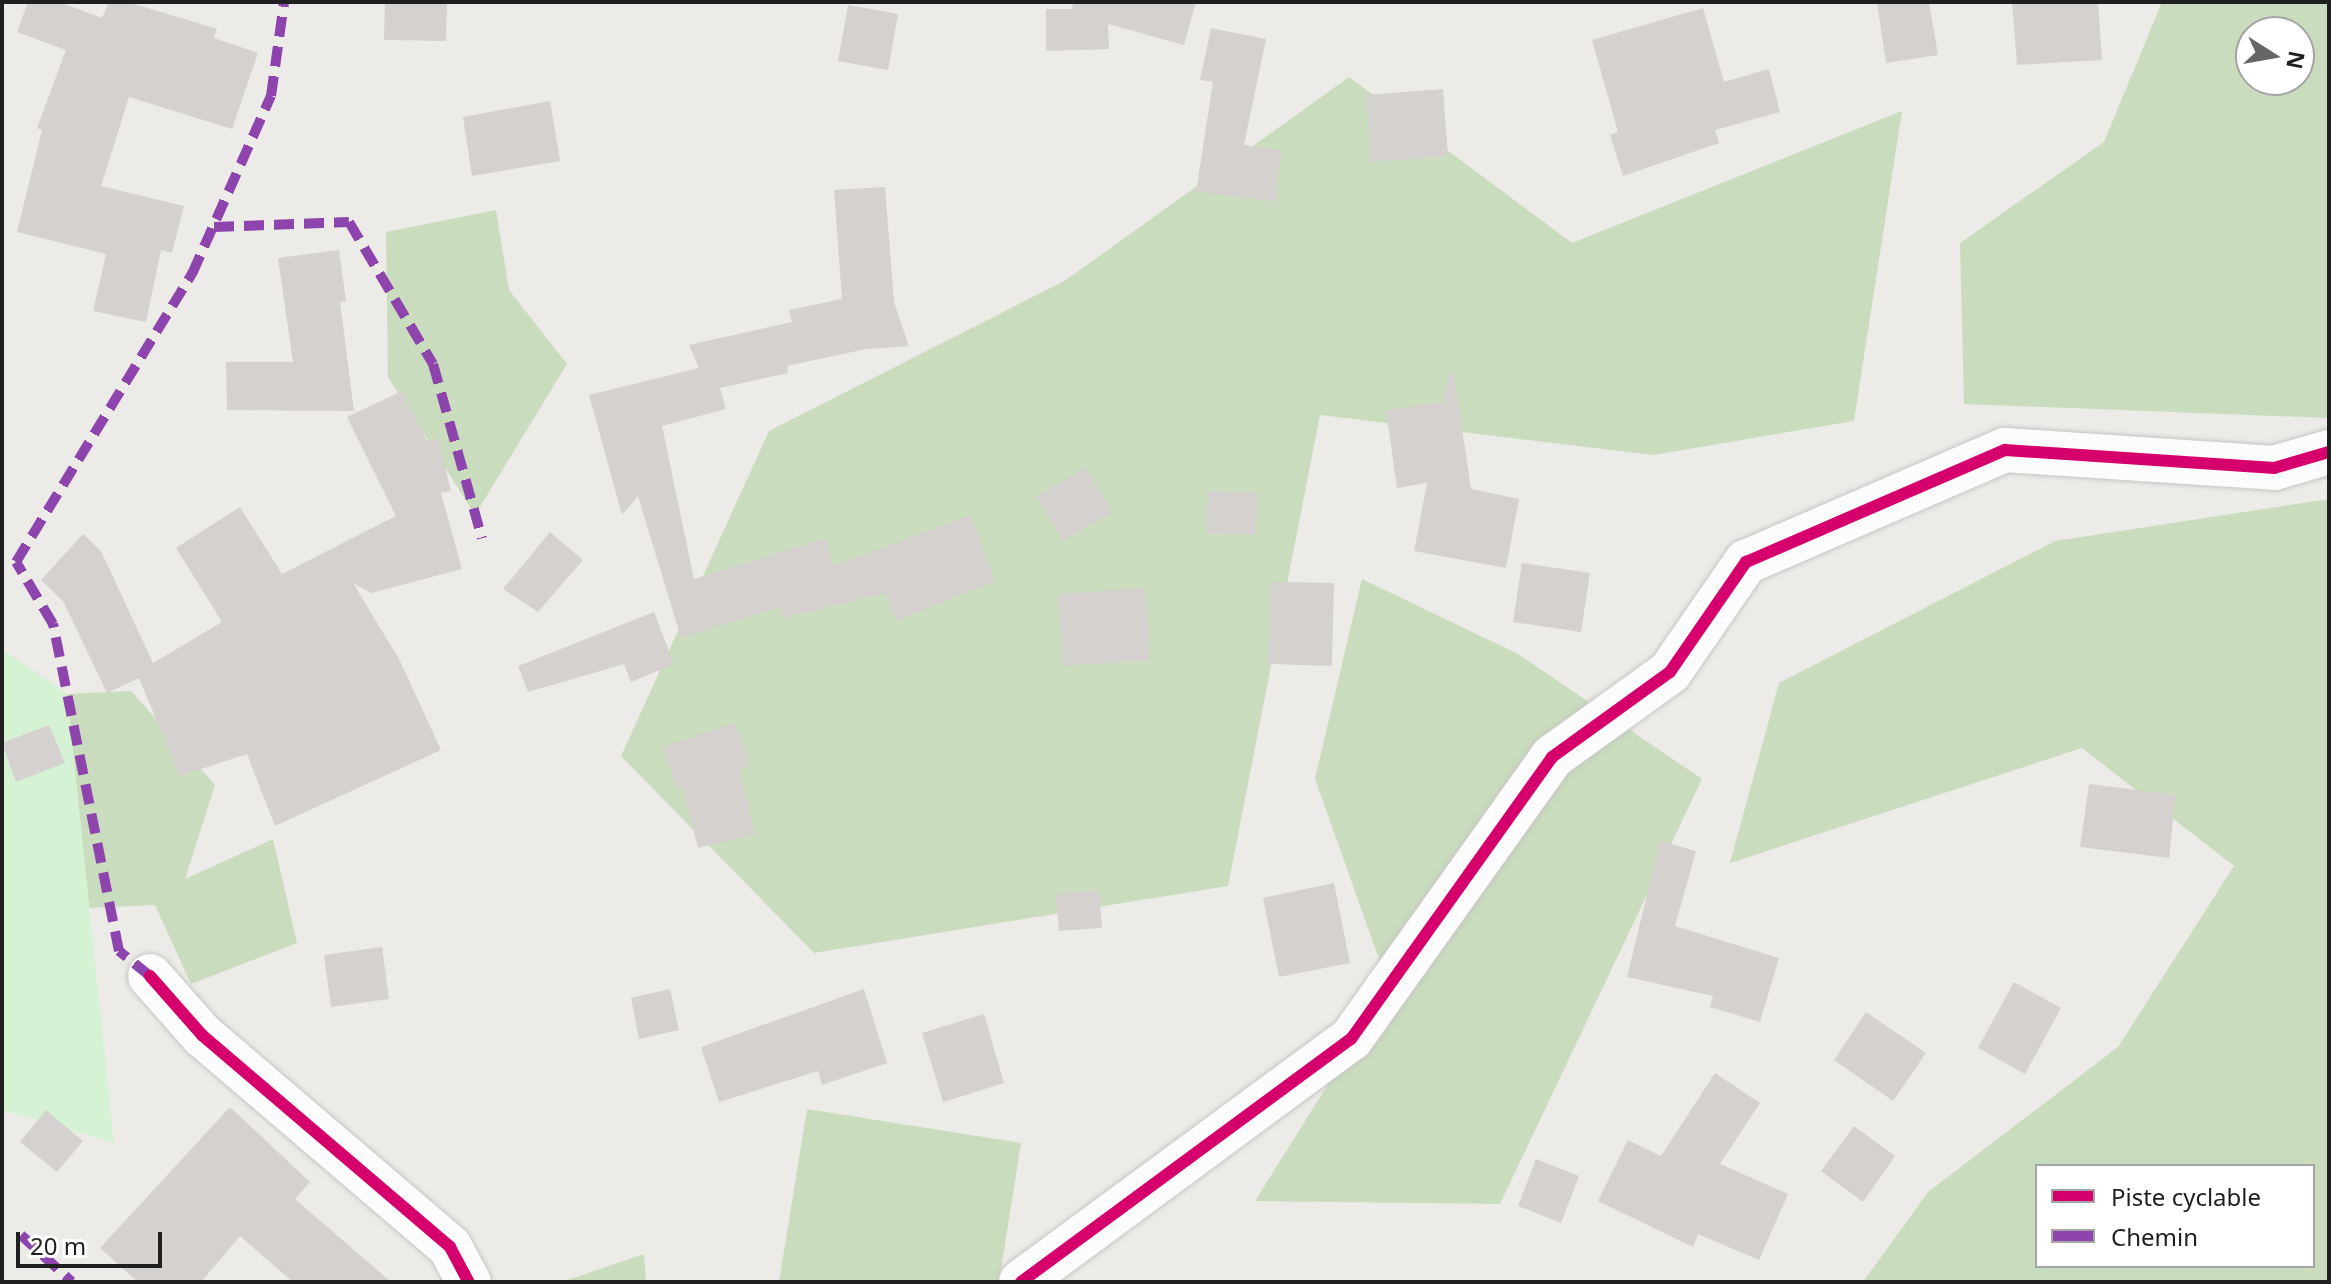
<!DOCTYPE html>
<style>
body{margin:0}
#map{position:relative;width:2331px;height:1284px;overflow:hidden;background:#edebe8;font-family:"Noto Sans",sans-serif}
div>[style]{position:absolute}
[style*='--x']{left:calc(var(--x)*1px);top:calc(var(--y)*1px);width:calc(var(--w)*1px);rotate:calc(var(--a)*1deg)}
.forest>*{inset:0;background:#c9dcbd}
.park>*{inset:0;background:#d5f3d4}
.building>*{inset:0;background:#d4d1cf}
.roads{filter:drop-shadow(0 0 2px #c6c5c4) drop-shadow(0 0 2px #c6c5c4)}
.street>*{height:44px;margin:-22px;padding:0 22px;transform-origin:22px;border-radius:22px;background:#fcfcfc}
.quiet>*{height:10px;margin-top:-5px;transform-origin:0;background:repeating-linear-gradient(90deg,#8e44ad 0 20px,transparent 0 30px)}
.cycleway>*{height:12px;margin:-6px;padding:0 6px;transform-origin:6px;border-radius:6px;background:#d6006c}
span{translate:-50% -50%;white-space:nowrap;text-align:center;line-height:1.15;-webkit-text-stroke:7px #fff;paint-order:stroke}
.frame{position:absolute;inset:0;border:4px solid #1f1f1f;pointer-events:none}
.legend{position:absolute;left:2035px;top:1164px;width:280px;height:104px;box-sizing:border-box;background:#fff;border:2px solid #a5a5a5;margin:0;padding:10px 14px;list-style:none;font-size:24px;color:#1f1f1f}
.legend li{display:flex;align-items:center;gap:16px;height:40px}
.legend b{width:40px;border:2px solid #a5a5a5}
.north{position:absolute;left:2235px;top:16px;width:80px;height:80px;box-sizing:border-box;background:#fff;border:2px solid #a5a5a5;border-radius:50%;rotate:101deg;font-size:22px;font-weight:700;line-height:32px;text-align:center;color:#1f1f1f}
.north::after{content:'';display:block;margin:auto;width:28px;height:36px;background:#676665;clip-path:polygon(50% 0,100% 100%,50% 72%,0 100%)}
.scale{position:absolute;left:16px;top:1232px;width:146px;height:36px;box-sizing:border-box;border:4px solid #1f1f1f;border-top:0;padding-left:10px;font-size:24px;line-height:28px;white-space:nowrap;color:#1f1f1f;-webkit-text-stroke:6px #fff;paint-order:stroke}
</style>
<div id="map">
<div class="forest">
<i style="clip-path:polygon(evenodd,2162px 2px,2329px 2px,2329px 418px,1964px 404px,1960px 243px,2104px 142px,2162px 2px,2299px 32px,2299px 80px,2251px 80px,2251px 32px,2299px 32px)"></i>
<i style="clip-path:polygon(1349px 77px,1572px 243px,1902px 111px,1854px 421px,1653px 455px,1320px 415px,1228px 886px,814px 953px,621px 756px,769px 431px,1066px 280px)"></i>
<i style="clip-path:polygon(496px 210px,509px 290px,567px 364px,475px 515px,388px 377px,386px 232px)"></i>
<i style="clip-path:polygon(evenodd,2329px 499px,2329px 1282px,1863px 1282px,1928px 1192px,2118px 1047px,2234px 866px,2082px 748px,1730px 863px,1779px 683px,2055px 541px,2329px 499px,2037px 1166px,2313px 1166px,2313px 1266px,2037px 1266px,2037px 1166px)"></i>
<i style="clip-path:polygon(1362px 579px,1518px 654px,1702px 779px,1500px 1204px,1255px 1201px,1389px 987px,1315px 779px)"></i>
<i style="clip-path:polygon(131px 691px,215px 785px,185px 879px,273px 839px,297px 943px,191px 984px,155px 905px,89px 908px,67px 694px)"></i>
<i style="clip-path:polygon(807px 1109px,1021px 1143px,999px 1282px,779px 1282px)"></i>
<i style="clip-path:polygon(644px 1254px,646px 1282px,562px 1282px)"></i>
</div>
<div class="park">
<i style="clip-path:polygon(2px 649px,67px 694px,114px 1143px,2px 1110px)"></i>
</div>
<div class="building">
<i style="clip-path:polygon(28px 2px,59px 2px,102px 18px,109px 2px,128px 2px,217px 29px,214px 38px,258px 53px,232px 129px,129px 97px,101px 186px,184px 206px,172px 253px,161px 250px,146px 322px,93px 311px,106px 254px,17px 232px,42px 130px,37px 128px,66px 50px,17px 32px)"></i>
<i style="clip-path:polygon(385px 2px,447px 2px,446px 41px,384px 40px)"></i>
<i style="clip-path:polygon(1073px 2px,1196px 2px,1184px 45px,1108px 24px,1109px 49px,1046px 51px,1046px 9px,1072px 9px)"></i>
<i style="clip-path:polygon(1877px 2px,1929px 2px,1938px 55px,1886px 63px)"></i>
<i style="clip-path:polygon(2012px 2px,2098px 2px,2102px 60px,2017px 65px)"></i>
<i style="clip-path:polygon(848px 5px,898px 14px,888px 70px,838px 61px)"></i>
<i style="clip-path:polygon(1703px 8px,1724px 82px,1769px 69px,1780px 112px,1715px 130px,1719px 143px,1623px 176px,1610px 135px,1618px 132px,1592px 40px)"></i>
<i style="clip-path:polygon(1211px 28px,1266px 39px,1244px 145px,1282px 150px,1275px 202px,1196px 192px,1213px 82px,1200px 80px)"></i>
<i style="clip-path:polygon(1443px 89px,1448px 156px,1371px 162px,1366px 95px)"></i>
<i style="clip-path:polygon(550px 101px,560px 161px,472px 176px,463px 117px)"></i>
<i style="clip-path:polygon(885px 187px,894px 302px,909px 346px,866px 349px,787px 366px,788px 373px,720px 388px,726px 409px,662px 426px,694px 579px,827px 538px,833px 566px,971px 515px,995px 581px,896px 621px,886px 593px,783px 618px,780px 607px,681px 638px,638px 496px,622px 515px,589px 395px,699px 368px,689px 345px,792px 322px,789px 310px,842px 299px,834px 190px)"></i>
<i style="clip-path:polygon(339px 250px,346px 301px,340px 302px,354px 411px,227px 410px,226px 362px,293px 362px,278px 258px)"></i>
<i style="clip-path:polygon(1448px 374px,1454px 374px,1471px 489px,1519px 499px,1506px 568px,1414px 551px,1427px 483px,1397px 488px,1386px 410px,1443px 402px)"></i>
<i style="clip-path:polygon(402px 391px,427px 441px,438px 438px,451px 491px,441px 493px,462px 569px,371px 593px,353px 583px,399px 659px,441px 750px,275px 826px,247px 754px,180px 776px,139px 678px,107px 693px,63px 601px,41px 580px,83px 534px,101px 551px,153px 663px,222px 622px,176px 548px,240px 507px,282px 574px,396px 516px,347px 417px)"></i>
<i style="clip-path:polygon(1086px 468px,1112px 512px,1063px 541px,1037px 496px)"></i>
<i style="clip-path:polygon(1208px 491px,1258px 493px,1256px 535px,1206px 533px)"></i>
<i style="clip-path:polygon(550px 532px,583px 560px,538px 612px,503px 589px)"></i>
<i style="clip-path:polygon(1522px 563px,1590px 573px,1581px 632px,1513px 622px)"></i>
<i style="clip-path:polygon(1270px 582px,1334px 583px,1332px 666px,1268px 664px)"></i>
<i style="clip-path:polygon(1145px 588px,1150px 660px,1063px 666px,1058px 594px)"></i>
<i style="clip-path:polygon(654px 612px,674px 664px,631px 682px,624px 664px,528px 692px,518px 666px)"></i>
<i style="clip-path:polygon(735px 723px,750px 765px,739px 768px,755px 834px,698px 848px,683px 788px,678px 790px,663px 747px)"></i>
<i style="clip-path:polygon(49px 725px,65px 763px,16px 782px,2px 743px)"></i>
<i style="clip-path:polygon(2089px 784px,2176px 795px,2169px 858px,2080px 847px)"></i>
<i style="clip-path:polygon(1660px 841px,1696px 851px,1675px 926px,1779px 958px,1760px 1022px,1710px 1007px,1713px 996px,1627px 977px)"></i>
<i style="clip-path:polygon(1334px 883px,1350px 963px,1279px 977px,1263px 898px)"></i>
<i style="clip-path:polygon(1099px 890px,1102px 928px,1059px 931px,1056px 894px)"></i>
<i style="clip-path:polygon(382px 947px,389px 999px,331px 1007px,324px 955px)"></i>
<i style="clip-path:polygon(2014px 982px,2061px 1008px,2025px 1074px,1978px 1048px)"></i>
<i style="clip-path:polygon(670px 989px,679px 1030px,639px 1039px,631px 998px)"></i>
<i style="clip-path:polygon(864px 989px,887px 1063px,822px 1085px,818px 1071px,719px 1102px,701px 1047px)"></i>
<i style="clip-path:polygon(1866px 1012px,1926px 1053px,1893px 1101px,1834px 1060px)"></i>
<i style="clip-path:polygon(984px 1014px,1004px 1083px,943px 1102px,922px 1033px)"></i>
<i style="clip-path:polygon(1715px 1073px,1760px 1103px,1720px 1164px,1788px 1194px,1759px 1260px,1698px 1234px,1693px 1247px,1598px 1201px,1628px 1140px,1661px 1156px)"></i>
<i style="clip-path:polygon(230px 1107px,310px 1182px,295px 1199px,391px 1282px,293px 1282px,240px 1236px,201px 1282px,138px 1282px,100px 1248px)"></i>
<i style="clip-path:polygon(46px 1110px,83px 1141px,57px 1172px,20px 1142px)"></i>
<i style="clip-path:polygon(1854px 1126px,1895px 1156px,1863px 1202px,1821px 1171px)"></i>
<i style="clip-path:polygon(1536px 1159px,1579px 1176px,1561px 1223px,1518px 1206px)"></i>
</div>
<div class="roads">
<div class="street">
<i style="--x:150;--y:976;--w:79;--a:48.6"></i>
<i style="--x:202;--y:1035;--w:326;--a:40.5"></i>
<i style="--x:450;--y:1247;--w:40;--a:62"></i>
<i style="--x:1021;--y:1282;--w:410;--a:-36.4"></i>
<i style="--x:1351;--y:1039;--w:346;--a:-54.5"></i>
<i style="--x:1552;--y:757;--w:145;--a:-35.8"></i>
<i style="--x:1670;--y:672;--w:134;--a:-55.4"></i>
<i style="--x:1746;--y:562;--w:282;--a:-23.4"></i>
<i style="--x:2005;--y:450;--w:270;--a:3.8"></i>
<i style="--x:2274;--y:468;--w:57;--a:-16.2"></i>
</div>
</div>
<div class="quiet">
<i style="--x:214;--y:227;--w:135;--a:-2.1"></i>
<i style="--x:349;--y:222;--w:165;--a:59.4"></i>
<i style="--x:433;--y:364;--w:181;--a:74.3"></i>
<i style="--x:150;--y:976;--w:40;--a:-141"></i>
<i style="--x:119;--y:951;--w:334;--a:-101.4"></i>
<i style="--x:53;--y:624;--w:72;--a:-120.8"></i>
<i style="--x:16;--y:562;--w:338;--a:-58.6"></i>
<i style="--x:192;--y:274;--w:195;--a:-66.1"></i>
<i style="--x:271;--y:96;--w:95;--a:-82.1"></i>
<i style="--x:21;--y:1235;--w:69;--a:42.7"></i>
</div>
<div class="cycleway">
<i style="--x:150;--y:976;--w:79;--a:48.6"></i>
<i style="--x:202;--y:1035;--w:326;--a:40.5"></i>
<i style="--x:450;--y:1247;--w:40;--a:62"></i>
<i style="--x:1021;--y:1282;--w:410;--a:-36.4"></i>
<i style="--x:1351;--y:1039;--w:346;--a:-54.5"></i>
<i style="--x:1552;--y:757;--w:145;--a:-35.8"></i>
<i style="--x:1670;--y:672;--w:134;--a:-55.4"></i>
<i style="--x:1746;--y:562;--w:282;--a:-23.4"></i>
<i style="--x:2005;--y:450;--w:270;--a:3.8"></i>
<i style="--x:2274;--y:468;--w:57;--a:-16.2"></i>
</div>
<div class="frame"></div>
<ul class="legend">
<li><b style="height:10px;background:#d6006c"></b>Piste cyclable</li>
<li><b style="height:10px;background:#8e44ad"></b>Chemin</li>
</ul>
<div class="north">N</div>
<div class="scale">20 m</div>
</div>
